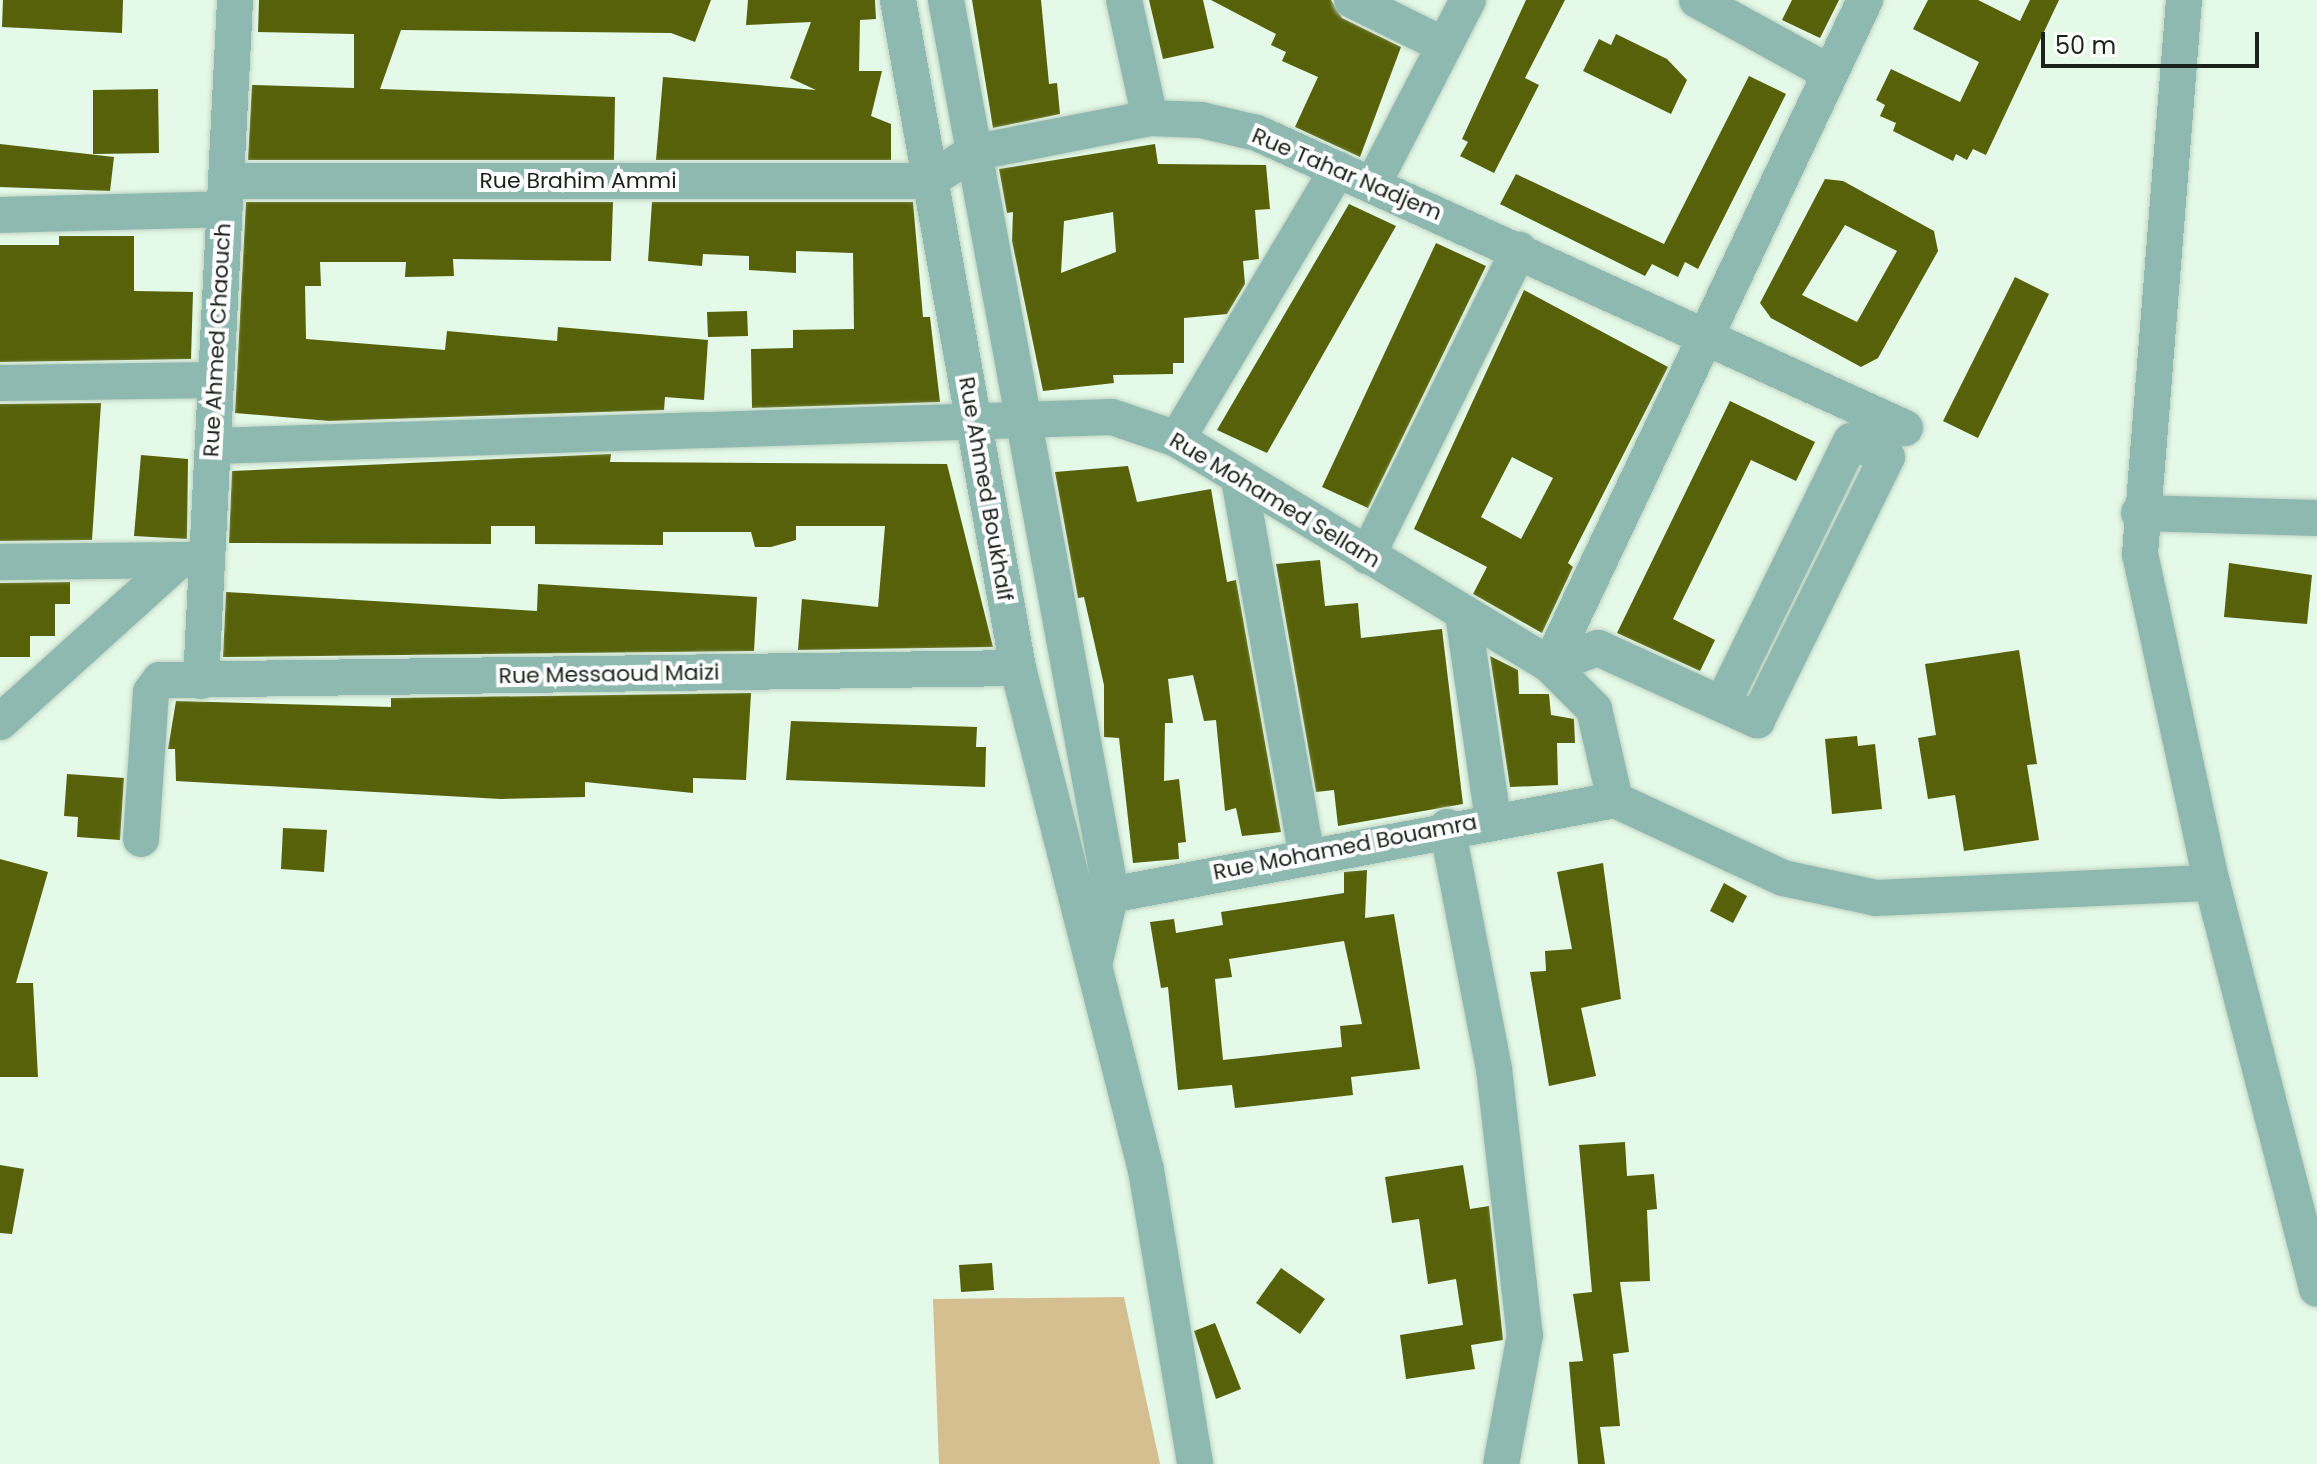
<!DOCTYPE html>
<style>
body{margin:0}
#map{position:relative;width:2317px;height:1464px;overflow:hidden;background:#e4f9e7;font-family:Poppins,sans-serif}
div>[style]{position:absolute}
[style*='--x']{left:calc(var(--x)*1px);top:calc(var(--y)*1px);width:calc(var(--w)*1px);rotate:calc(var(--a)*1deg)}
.green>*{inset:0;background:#d5be90}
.building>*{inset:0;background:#566109}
.roads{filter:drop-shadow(0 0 2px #c0d2c2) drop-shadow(0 0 2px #c0d2c2)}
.minor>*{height:36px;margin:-18px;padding:0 18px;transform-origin:18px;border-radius:18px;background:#8eb9b1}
span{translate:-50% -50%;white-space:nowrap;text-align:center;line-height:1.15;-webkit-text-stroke:8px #fff;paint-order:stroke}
.street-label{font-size:22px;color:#1b221c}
.scale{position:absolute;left:2041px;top:32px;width:218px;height:36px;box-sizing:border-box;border:4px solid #1b221c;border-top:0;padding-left:10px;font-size:24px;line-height:28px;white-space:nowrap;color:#1b221c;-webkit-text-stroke:6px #fff;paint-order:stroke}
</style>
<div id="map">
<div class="green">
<i style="clip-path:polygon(1124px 1297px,1160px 1464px,939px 1464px,933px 1299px)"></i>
</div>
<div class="building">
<i style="clip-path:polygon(3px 0,123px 0,122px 33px,2px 27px)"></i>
<i style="clip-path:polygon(259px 0,711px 0,695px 42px,671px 33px,401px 30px,380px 89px,615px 97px,614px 160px,248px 160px,252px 85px,354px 88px,354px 34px,258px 32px)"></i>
<i style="clip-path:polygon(748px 0,875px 0,876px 19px,860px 20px,859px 71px,882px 71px,871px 116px,891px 124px,891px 160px,656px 160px,663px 77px,816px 90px,790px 78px,811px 22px,746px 25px)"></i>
<i style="clip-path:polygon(972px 0,1041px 0,1049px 84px,1057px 83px,1060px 114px,993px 128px)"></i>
<i style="clip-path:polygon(1149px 0,1203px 0,1214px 48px,1163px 59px)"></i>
<i style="clip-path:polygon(1211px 0,1331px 0,1342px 18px,1401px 47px,1360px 157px,1295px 127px,1318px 77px,1282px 61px,1286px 52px,1271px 45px,1276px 34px)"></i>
<i style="clip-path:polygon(1526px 0,1565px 0,1525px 78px,1539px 85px,1494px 173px,1460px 156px,1468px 142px,1462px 139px)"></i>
<i style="clip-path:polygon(1792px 0,1839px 0,1820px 38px,1782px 20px)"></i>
<i style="clip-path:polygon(1928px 0,1978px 0,2020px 21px,2030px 0,2059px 0,1986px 155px,1973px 149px,1967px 160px,1956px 154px,1953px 161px,1893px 131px,1896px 123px,1880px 116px,1885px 105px,1876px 100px,1891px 69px,1960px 102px,1979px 62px,1913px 29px)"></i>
<i style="clip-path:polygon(1616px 34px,1667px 59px,1687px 80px,1671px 114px,1583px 71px,1599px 39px,1611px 45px)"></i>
<i style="clip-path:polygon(1749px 76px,1786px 94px,1698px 269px,1685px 262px,1678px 277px,1652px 264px,1645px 276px,1500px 204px,1516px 174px,1664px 244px)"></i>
<i style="clip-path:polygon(158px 89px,159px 153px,93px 154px,93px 90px)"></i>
<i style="clip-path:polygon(0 144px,114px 157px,110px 191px,0 187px)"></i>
<i style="clip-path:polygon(evenodd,1155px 144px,1158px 164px,1266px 165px,1270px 209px,1255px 210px,1259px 259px,1243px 261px,1245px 284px,1227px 314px,1184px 318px,1184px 363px,1173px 363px,1173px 374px,1113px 375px,1114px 383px,1043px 391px,1012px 241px,1013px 212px,1007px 213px,999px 169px,1155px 144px,1113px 212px,1116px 252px,1061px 273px,1064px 221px,1113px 212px)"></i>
<i style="clip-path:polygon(evenodd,1825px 179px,1843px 181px,1934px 231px,1938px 251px,1878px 358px,1861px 367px,1771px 318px,1760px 303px,1825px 179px,1845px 225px,1897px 251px,1857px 322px,1802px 295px,1845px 225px)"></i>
<i style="clip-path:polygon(246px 202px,613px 202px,611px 261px,453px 259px,454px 276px,405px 277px,406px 262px,320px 262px,321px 286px,305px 286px,306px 339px,445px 350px,447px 331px,557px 341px,558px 327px,708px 340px,704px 400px,665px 397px,664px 410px,329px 421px,235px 413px)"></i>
<i style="clip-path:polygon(652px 202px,913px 202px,923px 317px,930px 317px,940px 402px,752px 408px,751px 349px,793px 348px,793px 330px,854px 329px,853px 253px,796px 251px,796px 273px,749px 270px,749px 256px,703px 254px,702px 266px,648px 261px)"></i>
<i style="clip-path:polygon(1349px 204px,1396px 226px,1267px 453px,1217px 430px)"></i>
<i style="clip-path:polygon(59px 236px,134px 236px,134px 291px,193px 292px,191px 359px,0 362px,0 245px,59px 245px)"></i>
<i style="clip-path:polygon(1436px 243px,1486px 266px,1368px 508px,1322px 487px)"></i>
<i style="clip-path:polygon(2015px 277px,2049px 294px,1978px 438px,1943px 421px)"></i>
<i style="clip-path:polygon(evenodd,1524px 290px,1668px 367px,1568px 563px,1573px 567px,1542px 633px,1473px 594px,1487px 567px,1414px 529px,1524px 290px,1512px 457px,1553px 478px,1521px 539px,1481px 517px,1512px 457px)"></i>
<i style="clip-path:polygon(747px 311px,748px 336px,708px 337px,707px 312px)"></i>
<i style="clip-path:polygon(1730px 401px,1815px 442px,1796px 481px,1751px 460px,1673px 619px,1715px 640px,1700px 671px,1617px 633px)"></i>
<i style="clip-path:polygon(101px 403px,92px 540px,0 541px,0 404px)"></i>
<i style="clip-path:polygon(611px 454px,610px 462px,947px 464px,993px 647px,798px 650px,802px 599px,878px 607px,885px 526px,796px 526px,796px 540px,771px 547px,755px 547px,751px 532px,663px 532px,663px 545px,535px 544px,535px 526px,491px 526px,491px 544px,229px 543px,232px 471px)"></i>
<i style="clip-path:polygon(141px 455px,188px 459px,187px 539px,134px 536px)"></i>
<i style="clip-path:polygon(1128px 466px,1137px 502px,1211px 489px,1227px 582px,1236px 580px,1281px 832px,1242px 836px,1236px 808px,1225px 811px,1216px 720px,1204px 721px,1193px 675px,1168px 679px,1173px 723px,1165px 723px,1164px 781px,1179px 779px,1186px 842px,1178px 843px,1179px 859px,1133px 863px,1119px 738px,1104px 737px,1104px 685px,1084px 597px,1078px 598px,1055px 472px)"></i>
<i style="clip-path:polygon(1320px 560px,1325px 606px,1358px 603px,1361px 638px,1442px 629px,1463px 804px,1338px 826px,1334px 790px,1316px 792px,1276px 564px)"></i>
<i style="clip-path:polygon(2229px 563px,2312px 575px,2307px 624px,2224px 617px)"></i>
<i style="clip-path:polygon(70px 582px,70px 604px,55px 604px,55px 636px,30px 636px,30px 657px,0 657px,0 583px)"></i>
<i style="clip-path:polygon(538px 584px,757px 597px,754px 651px,223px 657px,226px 592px,537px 611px)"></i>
<i style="clip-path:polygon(2019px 650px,2037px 764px,2027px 765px,2039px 840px,1964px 851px,1955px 795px,1928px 799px,1918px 738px,1936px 735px,1925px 664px)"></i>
<i style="clip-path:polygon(1490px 656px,1518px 670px,1519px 694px,1549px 694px,1551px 715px,1574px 719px,1575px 743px,1557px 743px,1558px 785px,1510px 787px)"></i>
<i style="clip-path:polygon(751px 693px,746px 780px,693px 778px,693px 793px,585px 782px,585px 797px,501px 799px,176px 781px,175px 749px,168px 749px,176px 701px,391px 707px,391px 698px)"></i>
<i style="clip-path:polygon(791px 721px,977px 727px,976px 747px,986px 747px,985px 787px,786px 780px)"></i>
<i style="clip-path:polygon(1857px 736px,1858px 746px,1875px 744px,1882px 809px,1832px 814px,1825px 739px)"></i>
<i style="clip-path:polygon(67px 774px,124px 778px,120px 840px,77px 837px,78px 817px,64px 816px)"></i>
<i style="clip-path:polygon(283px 828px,327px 830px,324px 872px,281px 869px)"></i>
<i style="clip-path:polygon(0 859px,48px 872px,16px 983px,33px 983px,38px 1077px,0 1077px)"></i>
<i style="clip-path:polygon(1603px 863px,1621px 999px,1581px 1008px,1596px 1076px,1549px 1086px,1530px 972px,1546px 971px,1545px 951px,1572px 949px,1557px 872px)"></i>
<i style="clip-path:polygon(evenodd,1367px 870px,1365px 918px,1394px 914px,1420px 1069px,1351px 1077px,1353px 1095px,1235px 1108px,1232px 1085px,1178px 1090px,1168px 987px,1161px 988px,1150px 922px,1174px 919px,1176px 933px,1223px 925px,1221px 912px,1344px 893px,1344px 872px,1367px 870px,1344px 941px,1362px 1024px,1340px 1026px,1342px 1047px,1223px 1060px,1215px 979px,1232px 977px,1229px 959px,1344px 941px)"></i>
<i style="clip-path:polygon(1724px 883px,1747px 896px,1733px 923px,1710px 911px)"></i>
<i style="clip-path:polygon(1625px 1142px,1627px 1176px,1654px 1174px,1657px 1209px,1647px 1210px,1650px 1281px,1620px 1282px,1629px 1352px,1613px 1354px,1620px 1426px,1600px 1427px,1605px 1464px,1578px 1464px,1569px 1362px,1583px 1361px,1573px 1294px,1592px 1292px,1579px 1145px)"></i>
<i style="clip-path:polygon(0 1165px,24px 1169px,12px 1234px,0 1233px)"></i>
<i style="clip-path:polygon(1463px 1165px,1470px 1209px,1489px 1206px,1503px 1340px,1471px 1345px,1475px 1369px,1406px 1379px,1400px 1335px,1463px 1325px,1456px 1279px,1428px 1284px,1419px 1219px,1392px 1223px,1385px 1177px)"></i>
<i style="clip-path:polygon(992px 1263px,994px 1290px,961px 1292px,959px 1265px)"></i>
<i style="clip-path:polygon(1281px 1268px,1325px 1299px,1300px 1334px,1256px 1303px)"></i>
<i style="clip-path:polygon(1215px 1323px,1241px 1389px,1216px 1399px,1194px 1331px)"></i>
</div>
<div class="roads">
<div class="minor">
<i style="--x:898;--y:0;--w:679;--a:79.82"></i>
<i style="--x:1018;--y:668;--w:518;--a:75.7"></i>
<i style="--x:1146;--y:1170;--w:298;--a:80.5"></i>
<i style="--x:946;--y:0;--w:908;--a:79.53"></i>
<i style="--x:1111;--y:893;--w:74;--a:103.3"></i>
<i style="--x:1124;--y:0;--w:121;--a:77.6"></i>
<i style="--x:1352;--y:0;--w:102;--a:26.1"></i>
<i style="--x:1697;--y:0;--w:152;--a:28.8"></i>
<i style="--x:2184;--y:0;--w:556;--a:94.54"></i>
<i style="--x:2140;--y:554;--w:337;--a:77.7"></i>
<i style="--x:2212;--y:883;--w:419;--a:75.5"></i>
<i style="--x:226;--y:181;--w:703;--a:0"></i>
<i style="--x:929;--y:181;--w:51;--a:-33.1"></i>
<i style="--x:972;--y:153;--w:181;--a:-11.1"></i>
<i style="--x:1150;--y:118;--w:51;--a:2.2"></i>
<i style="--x:1201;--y:120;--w:57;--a:13.1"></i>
<i style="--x:1257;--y:133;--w:712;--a:24.48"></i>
<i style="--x:1373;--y:184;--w:207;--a:-62.7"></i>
<i style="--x:0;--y:215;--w:224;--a:-1.5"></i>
<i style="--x:0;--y:383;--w:213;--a:-0.8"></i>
<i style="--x:1177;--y:439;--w:314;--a:-59.2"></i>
<i style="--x:213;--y:446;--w:899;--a:-1.85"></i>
<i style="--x:1112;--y:417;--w:69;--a:18.7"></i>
<i style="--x:1177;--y:439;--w:436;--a:31.2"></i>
<i style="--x:1550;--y:665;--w:51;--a:-19.5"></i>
<i style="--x:1598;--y:648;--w:175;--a:24.4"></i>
<i style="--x:1757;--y:720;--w:293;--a:-63.7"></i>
<i style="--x:1887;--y:457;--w:39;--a:-156"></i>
<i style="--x:1851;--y:441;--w:293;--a:116.1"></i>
<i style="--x:1239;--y:479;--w:380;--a:79.8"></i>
<i style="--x:2139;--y:513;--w:178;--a:1.6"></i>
<i style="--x:1367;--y:556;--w:342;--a:-63.6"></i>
<i style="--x:0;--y:562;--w:189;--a:-0.6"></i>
<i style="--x:1463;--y:614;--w:207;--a:81.7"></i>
<i style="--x:201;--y:681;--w:682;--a:-87.14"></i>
<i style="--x:0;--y:722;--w:240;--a:-42.1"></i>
<i style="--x:1615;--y:800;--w:93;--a:-103"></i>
<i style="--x:1594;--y:709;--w:62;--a:-135"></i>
<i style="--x:1550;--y:665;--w:736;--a:-64.65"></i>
<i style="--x:1615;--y:800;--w:185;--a:24.9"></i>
<i style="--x:1783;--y:878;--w:95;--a:12.1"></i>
<i style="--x:1876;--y:898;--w:336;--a:-2.6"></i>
<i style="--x:1447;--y:827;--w:247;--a:79"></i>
<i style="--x:1494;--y:1069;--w:268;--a:83.4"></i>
<i style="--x:1525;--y:1335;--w:131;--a:100.5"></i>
<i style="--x:141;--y:839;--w:147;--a:-86.1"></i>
<i style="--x:151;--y:692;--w:15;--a:-53"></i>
<i style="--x:160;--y:680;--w:858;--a:-0.8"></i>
<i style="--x:1089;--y:899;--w:535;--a:-10.66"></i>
</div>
</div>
<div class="street-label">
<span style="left:1347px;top:174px;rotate:23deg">Rue Tahar Nadjem</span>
<span style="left:578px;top:181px">Rue Brahim Ammi</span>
<span style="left:217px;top:340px;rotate:-87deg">Rue Ahmed Chaouch</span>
<span style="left:986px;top:489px;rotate:80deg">Rue Ahmed Boukhalf</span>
<span style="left:1275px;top:500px;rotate:31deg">Rue Mohamed Sellam</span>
<span style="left:609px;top:674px;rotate:-1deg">Rue Messaoud Maizi</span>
<span style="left:1345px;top:847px;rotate:-11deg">Rue Mohamed Bouamra</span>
</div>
<div class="scale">50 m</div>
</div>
